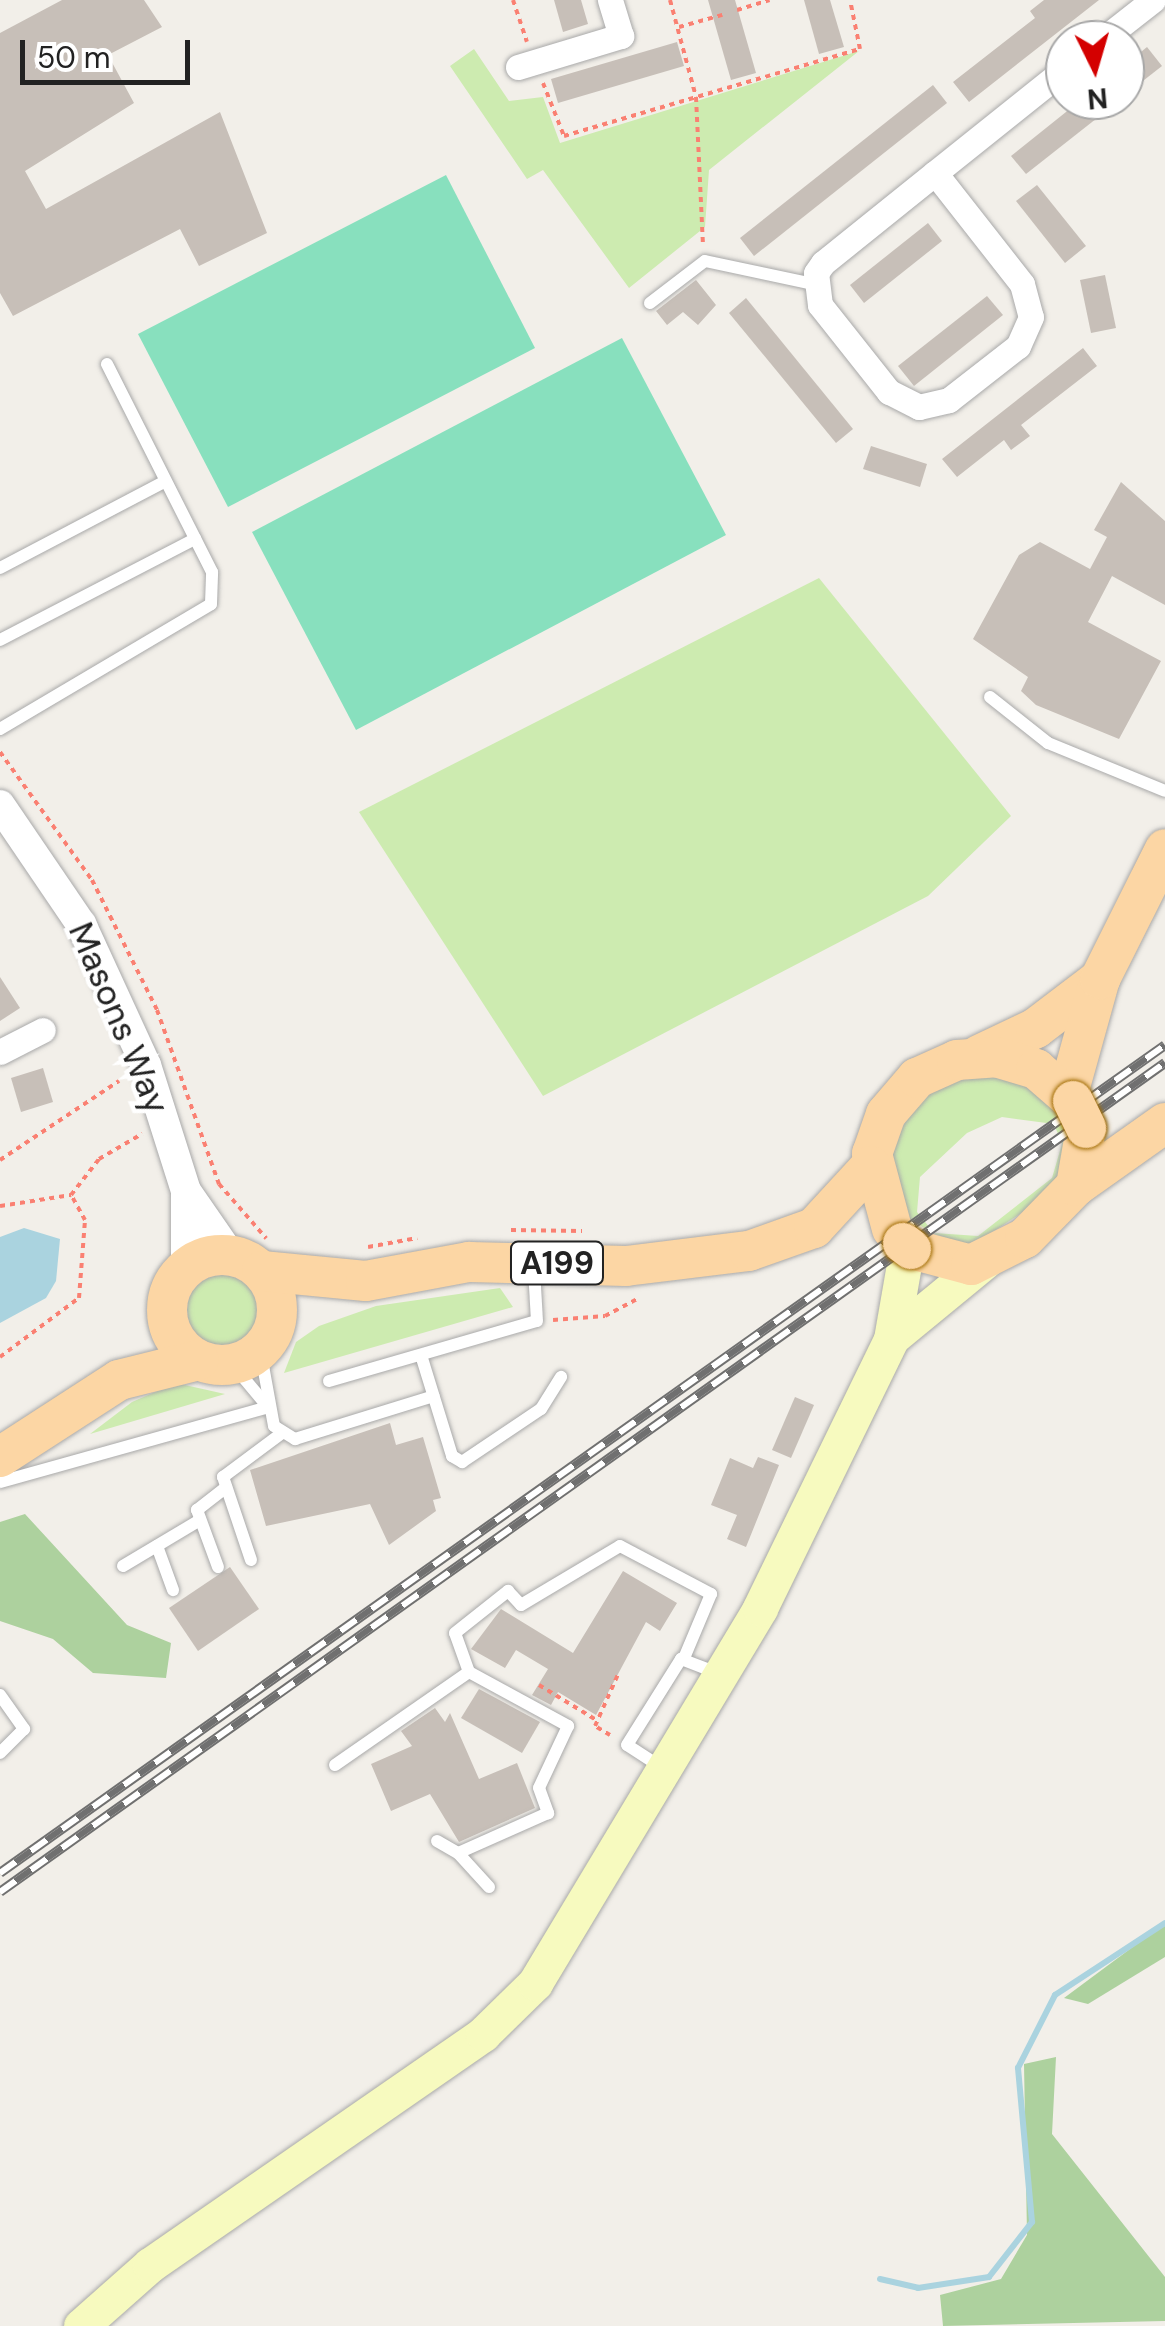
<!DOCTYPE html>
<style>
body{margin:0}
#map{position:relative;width:1165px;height:2326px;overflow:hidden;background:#f2efe9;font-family:"DM Sans",sans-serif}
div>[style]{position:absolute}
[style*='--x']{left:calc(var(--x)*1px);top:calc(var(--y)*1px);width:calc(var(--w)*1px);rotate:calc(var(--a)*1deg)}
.grass>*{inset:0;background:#cdebb0}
.round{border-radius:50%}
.forest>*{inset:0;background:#add19e}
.pitch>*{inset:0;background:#88e0be}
.water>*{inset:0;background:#aad3df}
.stream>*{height:6px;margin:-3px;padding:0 3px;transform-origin:3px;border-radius:3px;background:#aad3df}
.building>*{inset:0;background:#c7bfb8}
.path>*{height:4px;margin-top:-2px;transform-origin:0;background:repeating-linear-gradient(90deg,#fa8072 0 5px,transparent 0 10px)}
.roads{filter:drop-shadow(0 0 2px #a9a9a9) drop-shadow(0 0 2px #a9a9a9)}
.service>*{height:12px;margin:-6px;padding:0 6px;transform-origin:6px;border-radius:6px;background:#fff}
.minor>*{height:25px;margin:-12.5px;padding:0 12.5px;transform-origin:12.5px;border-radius:12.5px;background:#fff}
.tertiary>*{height:30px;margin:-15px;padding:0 15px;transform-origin:15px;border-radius:15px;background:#fff}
.secondary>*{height:35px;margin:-17.5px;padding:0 17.5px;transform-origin:17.5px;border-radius:17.5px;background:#f7fabf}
.primary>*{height:40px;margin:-20px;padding:0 20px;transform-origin:20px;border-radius:20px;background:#fcd6a4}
.primary>.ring{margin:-20px;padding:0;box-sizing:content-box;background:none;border:40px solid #fcd6a4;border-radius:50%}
.rail>*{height:10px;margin-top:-5px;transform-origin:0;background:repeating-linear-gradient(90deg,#fff 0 19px,#707070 0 38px);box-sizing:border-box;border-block:2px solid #707070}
.bridges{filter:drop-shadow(0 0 2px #a06b00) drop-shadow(0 0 2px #a06b00)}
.primary-bridge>*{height:40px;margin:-20px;padding:0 20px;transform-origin:20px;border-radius:20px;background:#fcd6a4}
span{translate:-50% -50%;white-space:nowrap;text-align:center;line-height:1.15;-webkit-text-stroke:9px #fff;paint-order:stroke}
.shield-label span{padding:2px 8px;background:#fff;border:2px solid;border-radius:8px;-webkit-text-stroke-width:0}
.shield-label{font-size:32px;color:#222;font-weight:700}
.street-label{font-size:35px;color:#222}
.north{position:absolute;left:1045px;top:20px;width:100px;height:100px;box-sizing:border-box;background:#fff;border:2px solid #a7a7a7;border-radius:50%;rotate:175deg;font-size:28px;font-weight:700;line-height:40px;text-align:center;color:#222}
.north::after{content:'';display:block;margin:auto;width:35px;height:45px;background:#d40000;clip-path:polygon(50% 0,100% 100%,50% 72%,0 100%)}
.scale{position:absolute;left:20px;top:40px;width:170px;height:45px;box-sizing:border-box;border:5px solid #222;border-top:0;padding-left:12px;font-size:30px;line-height:35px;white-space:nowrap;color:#222;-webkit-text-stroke:8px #fff;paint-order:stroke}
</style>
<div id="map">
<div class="grass">
<i style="clip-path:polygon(474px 49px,509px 101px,543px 97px,560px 143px,859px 51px,709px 170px,705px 227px,629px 288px,543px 170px,527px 179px,450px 66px)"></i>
<i style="clip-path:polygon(819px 578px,1011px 816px,928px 896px,543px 1096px,359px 812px)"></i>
<i style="clip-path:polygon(evenodd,963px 1074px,1016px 1078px,1053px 1103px,1069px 1140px,1056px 1182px,1035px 1204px,977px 1242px,955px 1246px,904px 1216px,889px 1156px,916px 1099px,963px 1074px,1002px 1117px,1054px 1124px,1062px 1144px,1052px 1178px,978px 1236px,934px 1233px,917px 1212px,920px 1177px,967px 1133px,1002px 1117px)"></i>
<i class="round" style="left:187px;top:1275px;width:70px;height:70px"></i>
<i style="clip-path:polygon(500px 1288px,513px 1307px,284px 1373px,296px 1342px,319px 1326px,376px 1306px)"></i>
<i style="clip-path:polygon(176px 1383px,225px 1394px,90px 1434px,132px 1402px)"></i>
</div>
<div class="forest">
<i style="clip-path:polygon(25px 1514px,127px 1625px,171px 1643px,166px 1678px,93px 1673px,53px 1639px,0 1621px,0 1522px)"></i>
<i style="clip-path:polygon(1165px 1923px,1165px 1957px,1088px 2004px,1064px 1998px)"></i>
<i style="clip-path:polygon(1056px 2057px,1052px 2134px,1165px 2277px,1165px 2321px,943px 2326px,940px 2295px,1001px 2279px,1027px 2235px,1024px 2064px)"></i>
</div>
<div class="pitch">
<i style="clip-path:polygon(446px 175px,535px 348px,228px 507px,138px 334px)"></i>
<i style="clip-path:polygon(622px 338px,726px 535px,356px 730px,252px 532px)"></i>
</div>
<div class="water">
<i style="clip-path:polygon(24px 1228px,60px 1239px,56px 1281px,46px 1298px,0 1323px,0 1237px)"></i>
</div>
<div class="stream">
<i style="--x:880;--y:2279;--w:39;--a:13"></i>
<i style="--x:918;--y:2288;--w:72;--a:-8.8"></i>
<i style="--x:989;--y:2277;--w:70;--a:-52"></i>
<i style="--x:1032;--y:2222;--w:155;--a:-95.2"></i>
<i style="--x:1018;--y:2068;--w:82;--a:-63.1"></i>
<i style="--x:1055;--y:1995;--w:131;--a:-33.2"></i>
</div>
<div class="building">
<i style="clip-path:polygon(62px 0,144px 0,162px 27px,108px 55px,134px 103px,25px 171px,46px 209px,220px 112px,267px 233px,199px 266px,180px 229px,13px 316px,0 293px,0 33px)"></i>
<i style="clip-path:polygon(554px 0,581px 0,588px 24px,563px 32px)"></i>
<i style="clip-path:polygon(708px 0,735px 0,756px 73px,731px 80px)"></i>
<i style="clip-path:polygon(804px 0,830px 0,844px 47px,819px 54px)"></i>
<i style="clip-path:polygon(1044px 0,1099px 0,969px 102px,953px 82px,1035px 18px,1030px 11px)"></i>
<i style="clip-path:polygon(677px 42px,684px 66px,558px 103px,551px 79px)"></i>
<i style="clip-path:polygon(1147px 47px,1162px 66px,1125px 95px,1125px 65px)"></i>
<i style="clip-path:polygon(933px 85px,947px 103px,754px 256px,740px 238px)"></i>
<i style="clip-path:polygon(1081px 100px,1120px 100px,1026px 174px,1011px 156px)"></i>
<i style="clip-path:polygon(1037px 185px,1086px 246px,1065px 263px,1016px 201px)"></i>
<i style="clip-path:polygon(928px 223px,942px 241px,864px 303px,850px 285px)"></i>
<i style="clip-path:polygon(1105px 275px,1116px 328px,1091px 333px,1080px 280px)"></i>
<i style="clip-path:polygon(696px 280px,716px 305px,698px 325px,683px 312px,667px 325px,656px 311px)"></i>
<i style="clip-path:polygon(987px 296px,1003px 315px,914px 386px,898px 366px)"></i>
<i style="clip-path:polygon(746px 298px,853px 429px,836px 443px,729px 313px)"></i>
<i style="clip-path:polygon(1083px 348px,1097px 366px,1021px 425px,1030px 436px,1011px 450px,1004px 440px,957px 477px,942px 459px)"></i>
<i style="clip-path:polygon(871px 446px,927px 464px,920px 487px,863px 469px)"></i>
<i style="clip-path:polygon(1121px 482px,1165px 521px,1165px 605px,1112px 576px,1088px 622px,1161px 661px,1119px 739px,1036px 705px,1021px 691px,1028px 677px,973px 639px,1019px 555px,1040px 542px,1090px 569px,1107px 537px,1094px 530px)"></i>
<i style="clip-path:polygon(0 977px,20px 1008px,0 1021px)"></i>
<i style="clip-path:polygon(43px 1068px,53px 1102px,21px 1112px,11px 1078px)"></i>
<i style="clip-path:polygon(795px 1397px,814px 1405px,791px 1458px,772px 1450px)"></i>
<i style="clip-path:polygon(390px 1423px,396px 1445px,423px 1437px,441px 1498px,433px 1500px,436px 1511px,389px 1545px,370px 1504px,266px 1526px,250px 1470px)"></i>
<i style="clip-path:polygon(758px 1457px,779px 1465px,746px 1547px,727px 1539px,737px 1515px,711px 1505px,730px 1458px,753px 1468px)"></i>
<i style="clip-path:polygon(230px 1567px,259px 1609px,198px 1651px,169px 1608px)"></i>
<i style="clip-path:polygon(623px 1571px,677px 1603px,660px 1631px,646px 1622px,596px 1715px,558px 1692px,551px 1705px,532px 1695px,548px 1669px,516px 1650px,505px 1668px,471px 1649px,501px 1609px,573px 1653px)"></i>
<i style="clip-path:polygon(479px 1689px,540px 1722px,522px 1753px,461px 1718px)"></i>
<i style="clip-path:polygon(435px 1708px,445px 1722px,450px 1713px,479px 1779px,517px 1763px,535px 1808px,459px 1842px,430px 1794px,391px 1811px,371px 1764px,412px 1746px,401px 1731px)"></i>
</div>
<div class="path">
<i style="--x:513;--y:0;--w:44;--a:71.6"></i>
<i style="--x:670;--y:0;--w:100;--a:75"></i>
<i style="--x:696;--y:97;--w:150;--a:87.3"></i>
<i style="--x:737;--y:10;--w:34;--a:-17"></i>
<i style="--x:679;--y:27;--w:45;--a:-15.6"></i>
<i style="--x:543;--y:83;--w:57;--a:68.4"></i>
<i style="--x:564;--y:136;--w:309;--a:-16.4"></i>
<i style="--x:860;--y:49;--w:50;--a:-101.5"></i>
<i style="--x:0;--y:752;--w:158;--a:54.3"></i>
<i style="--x:92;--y:880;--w:145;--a:63.4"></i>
<i style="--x:157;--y:1010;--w:185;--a:70.4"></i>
<i style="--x:219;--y:1184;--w:72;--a:49"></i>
<i style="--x:0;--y:1160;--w:143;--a:-33.6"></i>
<i style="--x:71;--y:1195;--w:46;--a:-52.1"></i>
<i style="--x:99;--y:1159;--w:50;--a:-30.2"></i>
<i style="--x:0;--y:1206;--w:72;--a:-8.8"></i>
<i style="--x:511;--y:1230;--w:71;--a:0.8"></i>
<i style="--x:368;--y:1247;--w:50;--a:-10.4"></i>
<i style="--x:553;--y:1320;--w:52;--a:-4.4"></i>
<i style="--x:605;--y:1316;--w:38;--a:-28"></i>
<i style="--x:0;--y:1357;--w:99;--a:-36.8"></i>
<i style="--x:79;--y:1298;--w:78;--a:-85.6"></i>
<i style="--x:85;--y:1220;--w:29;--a:-119"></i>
<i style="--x:539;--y:1685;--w:69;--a:31.4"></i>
<i style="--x:610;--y:1735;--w:17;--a:-149"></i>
<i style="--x:595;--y:1726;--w:59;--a:-66"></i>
</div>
<div class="roads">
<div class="service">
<i style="--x:650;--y:303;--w:69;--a:-37.4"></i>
<i style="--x:705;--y:261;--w:110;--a:12"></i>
<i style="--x:0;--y:568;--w:187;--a:-27.7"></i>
<i style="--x:0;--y:640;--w:220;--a:-27.4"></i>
<i style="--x:990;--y:697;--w:74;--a:38.4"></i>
<i style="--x:1048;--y:743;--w:126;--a:22.3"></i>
<i style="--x:0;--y:729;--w:245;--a:-30.6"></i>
<i style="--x:211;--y:604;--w:32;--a:-88"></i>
<i style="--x:212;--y:572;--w:233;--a:-116.8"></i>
<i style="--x:260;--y:1349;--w:78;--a:79.7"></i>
<i style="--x:274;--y:1426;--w:25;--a:32"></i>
<i style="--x:295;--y:1439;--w:145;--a:-17.2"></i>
<i style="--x:421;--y:1355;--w:106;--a:72.9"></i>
<i style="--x:452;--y:1456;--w:12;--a:31"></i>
<i style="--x:462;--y:1462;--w:95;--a:-33.9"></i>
<i style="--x:541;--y:1409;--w:38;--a:-58"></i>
<i style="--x:232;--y:1364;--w:56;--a:50.1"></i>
<i style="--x:329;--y:1381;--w:216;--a:-16.1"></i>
<i style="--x:537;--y:1321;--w:52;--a:-93.3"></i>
<i style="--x:0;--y:1482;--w:278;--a:-15.6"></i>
<i style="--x:157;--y:1546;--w:47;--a:70"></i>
<i style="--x:251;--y:1560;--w:88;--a:-108.6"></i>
<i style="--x:223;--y:1477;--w:74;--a:-36.7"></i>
<i style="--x:123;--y:1566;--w:90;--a:-30.9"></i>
<i style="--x:218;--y:1567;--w:61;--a:-110.2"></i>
<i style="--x:197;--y:1510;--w:37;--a:-38"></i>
<i style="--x:469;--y:1672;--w:113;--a:28.6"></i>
<i style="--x:568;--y:1726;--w:68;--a:115.1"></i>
<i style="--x:539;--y:1788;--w:27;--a:70"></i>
<i style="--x:548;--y:1813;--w:98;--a:156"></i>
<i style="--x:458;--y:1853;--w:46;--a:47.6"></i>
<i style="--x:0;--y:1695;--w:42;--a:54.8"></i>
<i style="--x:24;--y:1729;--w:34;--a:135"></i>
<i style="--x:335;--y:1765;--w:163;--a:-34.8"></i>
<i style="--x:469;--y:1672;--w:41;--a:-109.7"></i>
<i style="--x:455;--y:1633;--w:68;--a:-38.4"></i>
<i style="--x:508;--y:1591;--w:19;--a:47"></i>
<i style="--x:521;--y:1605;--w:115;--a:-30.8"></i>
<i style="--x:620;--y:1546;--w:103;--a:27.8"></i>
<i style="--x:711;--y:1594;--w:67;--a:112.8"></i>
<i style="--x:661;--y:1767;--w:40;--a:-147.1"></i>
<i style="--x:627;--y:1745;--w:102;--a:-57.9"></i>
<i style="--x:681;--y:1659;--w:40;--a:21"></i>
<i style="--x:437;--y:1841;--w:24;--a:30"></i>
</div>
<div class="minor">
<i style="--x:1102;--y:40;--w:65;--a:-38.1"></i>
<i style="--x:518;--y:67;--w:108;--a:-16.8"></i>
<i style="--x:621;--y:36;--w:38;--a:-107"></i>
<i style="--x:935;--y:173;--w:141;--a:51.9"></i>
<i style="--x:1022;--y:284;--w:34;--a:75"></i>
<i style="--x:1031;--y:317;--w:32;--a:114"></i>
<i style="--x:1018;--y:346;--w:88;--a:142"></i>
<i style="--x:949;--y:400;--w:31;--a:167"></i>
<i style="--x:919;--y:407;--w:34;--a:-153"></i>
<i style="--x:889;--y:392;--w:111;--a:-128.4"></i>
<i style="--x:820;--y:305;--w:32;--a:-97"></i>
<i style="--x:816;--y:273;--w:12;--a:-55"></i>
<i style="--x:823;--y:263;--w:144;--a:-38.8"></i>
<i style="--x:935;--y:173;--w:166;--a:-38.7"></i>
<i style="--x:0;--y:1052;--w:48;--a:-27.1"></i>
</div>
<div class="tertiary">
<i style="--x:0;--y:805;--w:144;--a:55.8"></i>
<i style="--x:81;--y:924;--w:155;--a:65.3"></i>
<i style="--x:146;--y:1065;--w:132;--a:72.4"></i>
<i style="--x:186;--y:1191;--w:79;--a:55.3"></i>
<i style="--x:186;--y:1268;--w:76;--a:-90"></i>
</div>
<div class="secondary">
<i style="--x:895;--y:1335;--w:115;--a:-39.4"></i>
<i style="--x:81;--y:2326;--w:92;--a:-41.5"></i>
<i style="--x:150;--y:2265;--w:405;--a:-34.7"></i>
<i style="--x:483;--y:2034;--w:73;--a:-44.4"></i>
<i style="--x:535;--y:1983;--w:437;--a:-59"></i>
<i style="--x:760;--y:1608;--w:299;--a:-64"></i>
<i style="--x:891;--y:1339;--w:87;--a:-80.1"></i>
</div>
<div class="primary">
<i style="--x:979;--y:1055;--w:63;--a:-25.3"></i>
<i style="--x:1036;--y:1028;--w:81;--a:-37.4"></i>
<i style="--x:1068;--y:1094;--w:119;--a:-74.5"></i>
<i style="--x:1100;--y:979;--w:145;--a:-63.4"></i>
<i style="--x:1076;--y:1186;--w:109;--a:-35.3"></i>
<i style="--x:892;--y:1229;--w:78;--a:-104.9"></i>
<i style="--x:872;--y:1154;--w:42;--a:-70.7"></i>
<i style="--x:886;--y:1114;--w:48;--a:-49.3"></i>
<i style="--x:917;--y:1078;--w:44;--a:-24.2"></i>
<i style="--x:957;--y:1060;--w:39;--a:-4"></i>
<i style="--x:996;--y:1057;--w:42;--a:16.7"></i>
<i style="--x:1036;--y:1069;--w:49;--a:40.9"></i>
<i style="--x:911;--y:1249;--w:62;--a:14.9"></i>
<i style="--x:971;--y:1265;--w:60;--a:-26.6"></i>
<i style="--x:1025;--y:1238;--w:73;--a:-45.6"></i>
<i style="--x:1076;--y:1186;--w:59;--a:-80.2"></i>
<i class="ring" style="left:167px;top:1255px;width:70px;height:70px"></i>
<i style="--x:262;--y:1271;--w:104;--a:5.5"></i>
<i style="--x:366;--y:1281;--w:105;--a:-10.5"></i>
<i style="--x:469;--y:1262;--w:157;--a:1.5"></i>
<i style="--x:626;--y:1266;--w:124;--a:-7"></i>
<i style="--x:749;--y:1251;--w:69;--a:-19.5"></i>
<i style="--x:814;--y:1228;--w:84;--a:-47.4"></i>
<i style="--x:0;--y:1457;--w:142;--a:-32.9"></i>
<i style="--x:119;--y:1380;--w:82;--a:-14"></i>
</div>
</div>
<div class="rail">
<i style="--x:0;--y:1873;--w:1429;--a:-35.4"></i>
<i style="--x:0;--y:1892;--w:1430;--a:-35.44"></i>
</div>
<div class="bridges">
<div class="primary-bridge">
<i style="--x:1073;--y:1101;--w:30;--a:64"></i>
<i style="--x:903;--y:1243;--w:10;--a:37"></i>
</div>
</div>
<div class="shield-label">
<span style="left:557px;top:1263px">A199</span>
</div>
<div class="street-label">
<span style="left:119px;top:1018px;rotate:67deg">Masons Way</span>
</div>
<div class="north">N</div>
<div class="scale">50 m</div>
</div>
